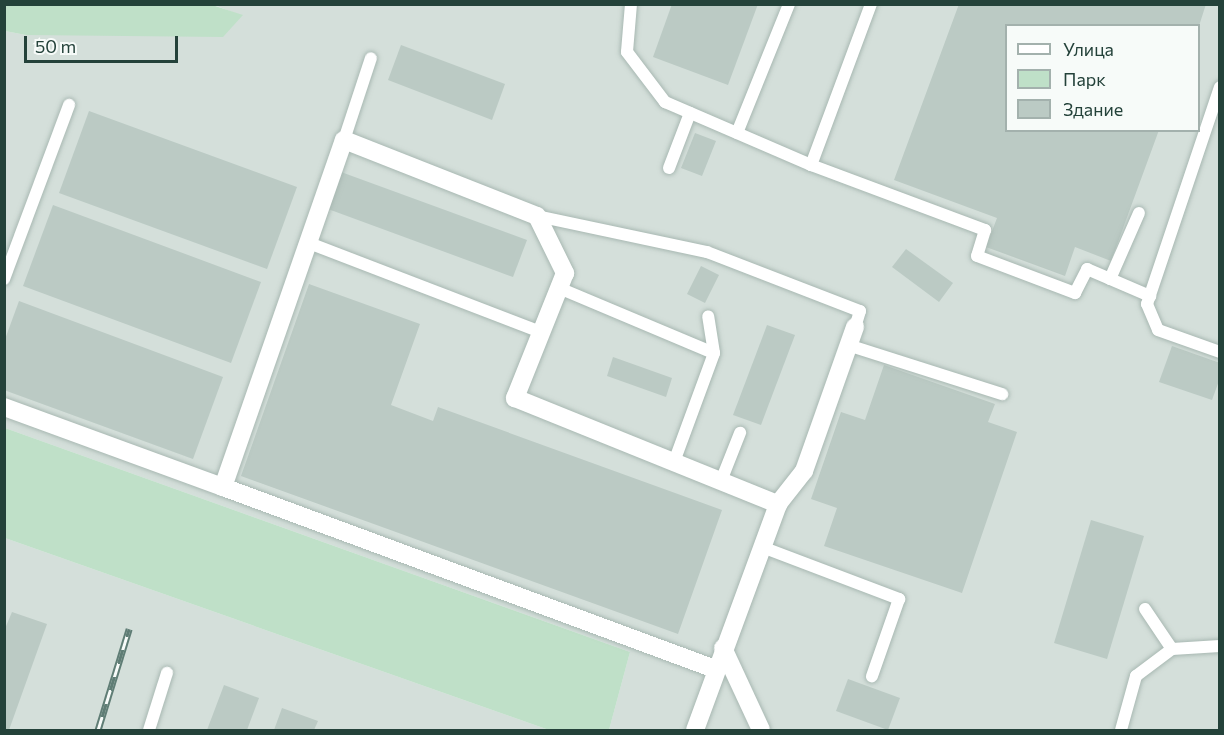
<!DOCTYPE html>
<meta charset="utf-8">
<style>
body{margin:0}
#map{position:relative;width:1224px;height:735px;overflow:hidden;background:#e6efeb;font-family:Commissioner,sans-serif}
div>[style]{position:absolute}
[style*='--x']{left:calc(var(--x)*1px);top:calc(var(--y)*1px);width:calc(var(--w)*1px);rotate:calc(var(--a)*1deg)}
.built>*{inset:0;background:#d4dfda}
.green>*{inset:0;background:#bfe0c8}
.building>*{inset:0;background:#bbcac4}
.roads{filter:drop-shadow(0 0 2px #a8b8b2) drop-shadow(0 0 2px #a8b8b2)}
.service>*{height:12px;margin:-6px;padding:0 6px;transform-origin:6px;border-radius:6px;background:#fff}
.minor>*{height:18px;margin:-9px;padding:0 9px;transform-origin:9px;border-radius:9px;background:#fff}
.rail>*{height:7px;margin-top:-3.5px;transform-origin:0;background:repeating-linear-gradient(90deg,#f7fbf9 0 14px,#5f7d75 0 28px);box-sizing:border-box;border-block:2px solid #5f7d75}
span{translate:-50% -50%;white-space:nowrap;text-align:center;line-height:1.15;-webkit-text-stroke:6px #f7fbf9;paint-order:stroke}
.frame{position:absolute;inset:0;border:6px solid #24423a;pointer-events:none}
.legend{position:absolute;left:1005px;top:24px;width:195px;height:108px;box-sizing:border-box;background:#f7fbf9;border:2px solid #a3b1ad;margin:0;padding:8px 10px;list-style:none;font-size:18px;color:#24423a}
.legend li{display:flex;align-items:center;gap:12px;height:30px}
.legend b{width:30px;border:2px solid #a3b1ad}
.scale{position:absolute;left:24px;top:36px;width:154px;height:27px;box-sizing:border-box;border:3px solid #24423a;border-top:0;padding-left:8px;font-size:18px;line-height:21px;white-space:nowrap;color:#24423a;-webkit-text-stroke:4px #f7fbf9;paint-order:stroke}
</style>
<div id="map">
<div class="built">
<i style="clip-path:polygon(evenodd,212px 4px,1219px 5px,1219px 730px,609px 730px,630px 652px,5px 428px,5px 31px,26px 35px,242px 16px,212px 4px,1006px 26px,1198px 26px,1198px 130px,1006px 130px,1006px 26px)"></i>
<i style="clip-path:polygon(5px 538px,549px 730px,5px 730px)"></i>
</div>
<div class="green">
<i style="clip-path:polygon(4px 5px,212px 5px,243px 15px,223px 37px,26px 35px,5px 31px)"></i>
<i style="clip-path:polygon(5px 428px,630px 652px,609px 730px,549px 730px,5px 538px)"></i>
</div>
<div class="building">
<i style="clip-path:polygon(672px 4px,758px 4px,728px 85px,653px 57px)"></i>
<i style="clip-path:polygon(959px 4px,1206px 4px,1199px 26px,1006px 26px,1006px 130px,1159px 130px,1111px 261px,1075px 247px,1065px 276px,986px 247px,997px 218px,894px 180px)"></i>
<i style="clip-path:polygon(401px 45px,505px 84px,492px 120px,388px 80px)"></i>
<i style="clip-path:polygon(89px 111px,297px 187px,267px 269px,59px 193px)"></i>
<i style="clip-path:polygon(695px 133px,716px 141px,702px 176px,681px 168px)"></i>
<i style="clip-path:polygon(341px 172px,527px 240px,513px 277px,328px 209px)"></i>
<i style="clip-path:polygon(53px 205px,261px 282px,231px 363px,23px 286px)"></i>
<i style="clip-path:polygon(906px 249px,953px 283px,939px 302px,892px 267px)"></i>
<i style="clip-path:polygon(701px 266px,719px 275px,705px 303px,687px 294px)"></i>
<i style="clip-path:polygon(309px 284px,420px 324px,391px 405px,433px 421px,438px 407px,722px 510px,678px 634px,241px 476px)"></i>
<i style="clip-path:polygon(19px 301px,223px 377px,193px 459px,4px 390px,4px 342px)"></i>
<i style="clip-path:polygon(767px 325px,795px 335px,761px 425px,733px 415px)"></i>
<i style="clip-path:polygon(1172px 346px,1220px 363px,1220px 378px,1212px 400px,1159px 382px)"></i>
<i style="clip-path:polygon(613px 357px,672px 378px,666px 397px,607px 376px)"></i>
<i style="clip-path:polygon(884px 365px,995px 404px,988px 422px,1017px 432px,962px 593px,824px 546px,837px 508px,811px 499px,841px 412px,865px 420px)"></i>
<i style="clip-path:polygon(1091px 520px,1144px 536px,1107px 659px,1054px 643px)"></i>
<i style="clip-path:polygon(12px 612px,47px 624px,9px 730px,4px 730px,4px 631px)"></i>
<i style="clip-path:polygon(848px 679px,900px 698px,888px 730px,836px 711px)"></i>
<i style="clip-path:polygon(224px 685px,259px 698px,247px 730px,207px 730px)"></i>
<i style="clip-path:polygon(282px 708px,318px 721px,314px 730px,274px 730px)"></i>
</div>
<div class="roads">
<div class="service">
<i style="--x:631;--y:4;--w:48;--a:94.8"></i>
<i style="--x:627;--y:52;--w:63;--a:52.8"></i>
<i style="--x:665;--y:102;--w:159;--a:23.3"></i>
<i style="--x:871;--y:4;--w:172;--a:110.4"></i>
<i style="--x:811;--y:165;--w:186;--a:20.5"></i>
<i style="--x:985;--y:230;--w:27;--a:107"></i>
<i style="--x:977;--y:256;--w:105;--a:20.7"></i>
<i style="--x:1075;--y:293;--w:27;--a:-63"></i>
<i style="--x:1087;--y:269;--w:69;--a:23.2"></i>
<i style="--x:1220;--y:87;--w:229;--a:108.6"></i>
<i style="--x:1147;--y:304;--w:28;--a:67"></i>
<i style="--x:1158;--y:330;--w:66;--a:19.5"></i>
<i style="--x:737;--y:133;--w:139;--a:-68"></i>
<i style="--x:344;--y:140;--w:86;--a:-71.8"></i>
<i style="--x:669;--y:168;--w:59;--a:-69.1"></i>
<i style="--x:537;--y:216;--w:174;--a:12"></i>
<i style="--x:707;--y:252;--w:164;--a:21.1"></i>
<i style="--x:860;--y:311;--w:17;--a:107"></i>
<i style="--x:309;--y:243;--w:248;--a:21"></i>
<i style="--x:4;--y:279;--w:186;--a:-69.5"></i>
<i style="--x:1110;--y:279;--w:72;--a:-66.3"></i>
<i style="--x:559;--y:288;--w:168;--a:22.8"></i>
<i style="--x:848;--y:345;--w:162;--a:17.7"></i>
<i style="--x:674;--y:462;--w:116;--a:-69.8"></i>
<i style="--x:714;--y:353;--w:37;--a:-99"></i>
<i style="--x:721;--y:481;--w:52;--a:-68.4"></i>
<i style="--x:762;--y:547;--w:147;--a:20.8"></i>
<i style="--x:899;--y:599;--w:82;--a:109.3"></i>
<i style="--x:1145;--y:609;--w:48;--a:56"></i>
<i style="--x:149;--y:730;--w:60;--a:-72.5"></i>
<i style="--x:1121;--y:730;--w:56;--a:-74.5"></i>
<i style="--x:1136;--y:676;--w:45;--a:-36.9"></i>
<i style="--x:1172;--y:649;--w:48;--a:-3.6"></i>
</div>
<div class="minor">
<i style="--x:4;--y:407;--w:233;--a:20.1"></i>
<i style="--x:723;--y:648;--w:90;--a:65.1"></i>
<i style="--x:715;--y:669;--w:525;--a:-159.7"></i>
<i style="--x:223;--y:487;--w:367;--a:-70.8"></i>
<i style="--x:344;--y:140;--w:207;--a:21.5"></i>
<i style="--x:537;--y:216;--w:64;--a:63.8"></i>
<i style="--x:565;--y:273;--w:135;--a:111.8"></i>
<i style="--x:515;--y:398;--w:284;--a:22"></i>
<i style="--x:695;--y:730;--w:241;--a:-69.8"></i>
<i style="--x:778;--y:504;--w:42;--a:-51.8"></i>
<i style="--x:804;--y:471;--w:153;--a:-70.5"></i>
</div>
</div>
<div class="rail">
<i style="--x:98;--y:730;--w:106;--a:-72.9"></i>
</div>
<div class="frame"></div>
<ul class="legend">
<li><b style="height:8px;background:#fff"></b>Улица</li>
<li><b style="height:16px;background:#bfe0c8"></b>Парк</li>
<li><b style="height:16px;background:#bbcac4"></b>Здание</li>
</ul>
<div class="scale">50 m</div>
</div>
